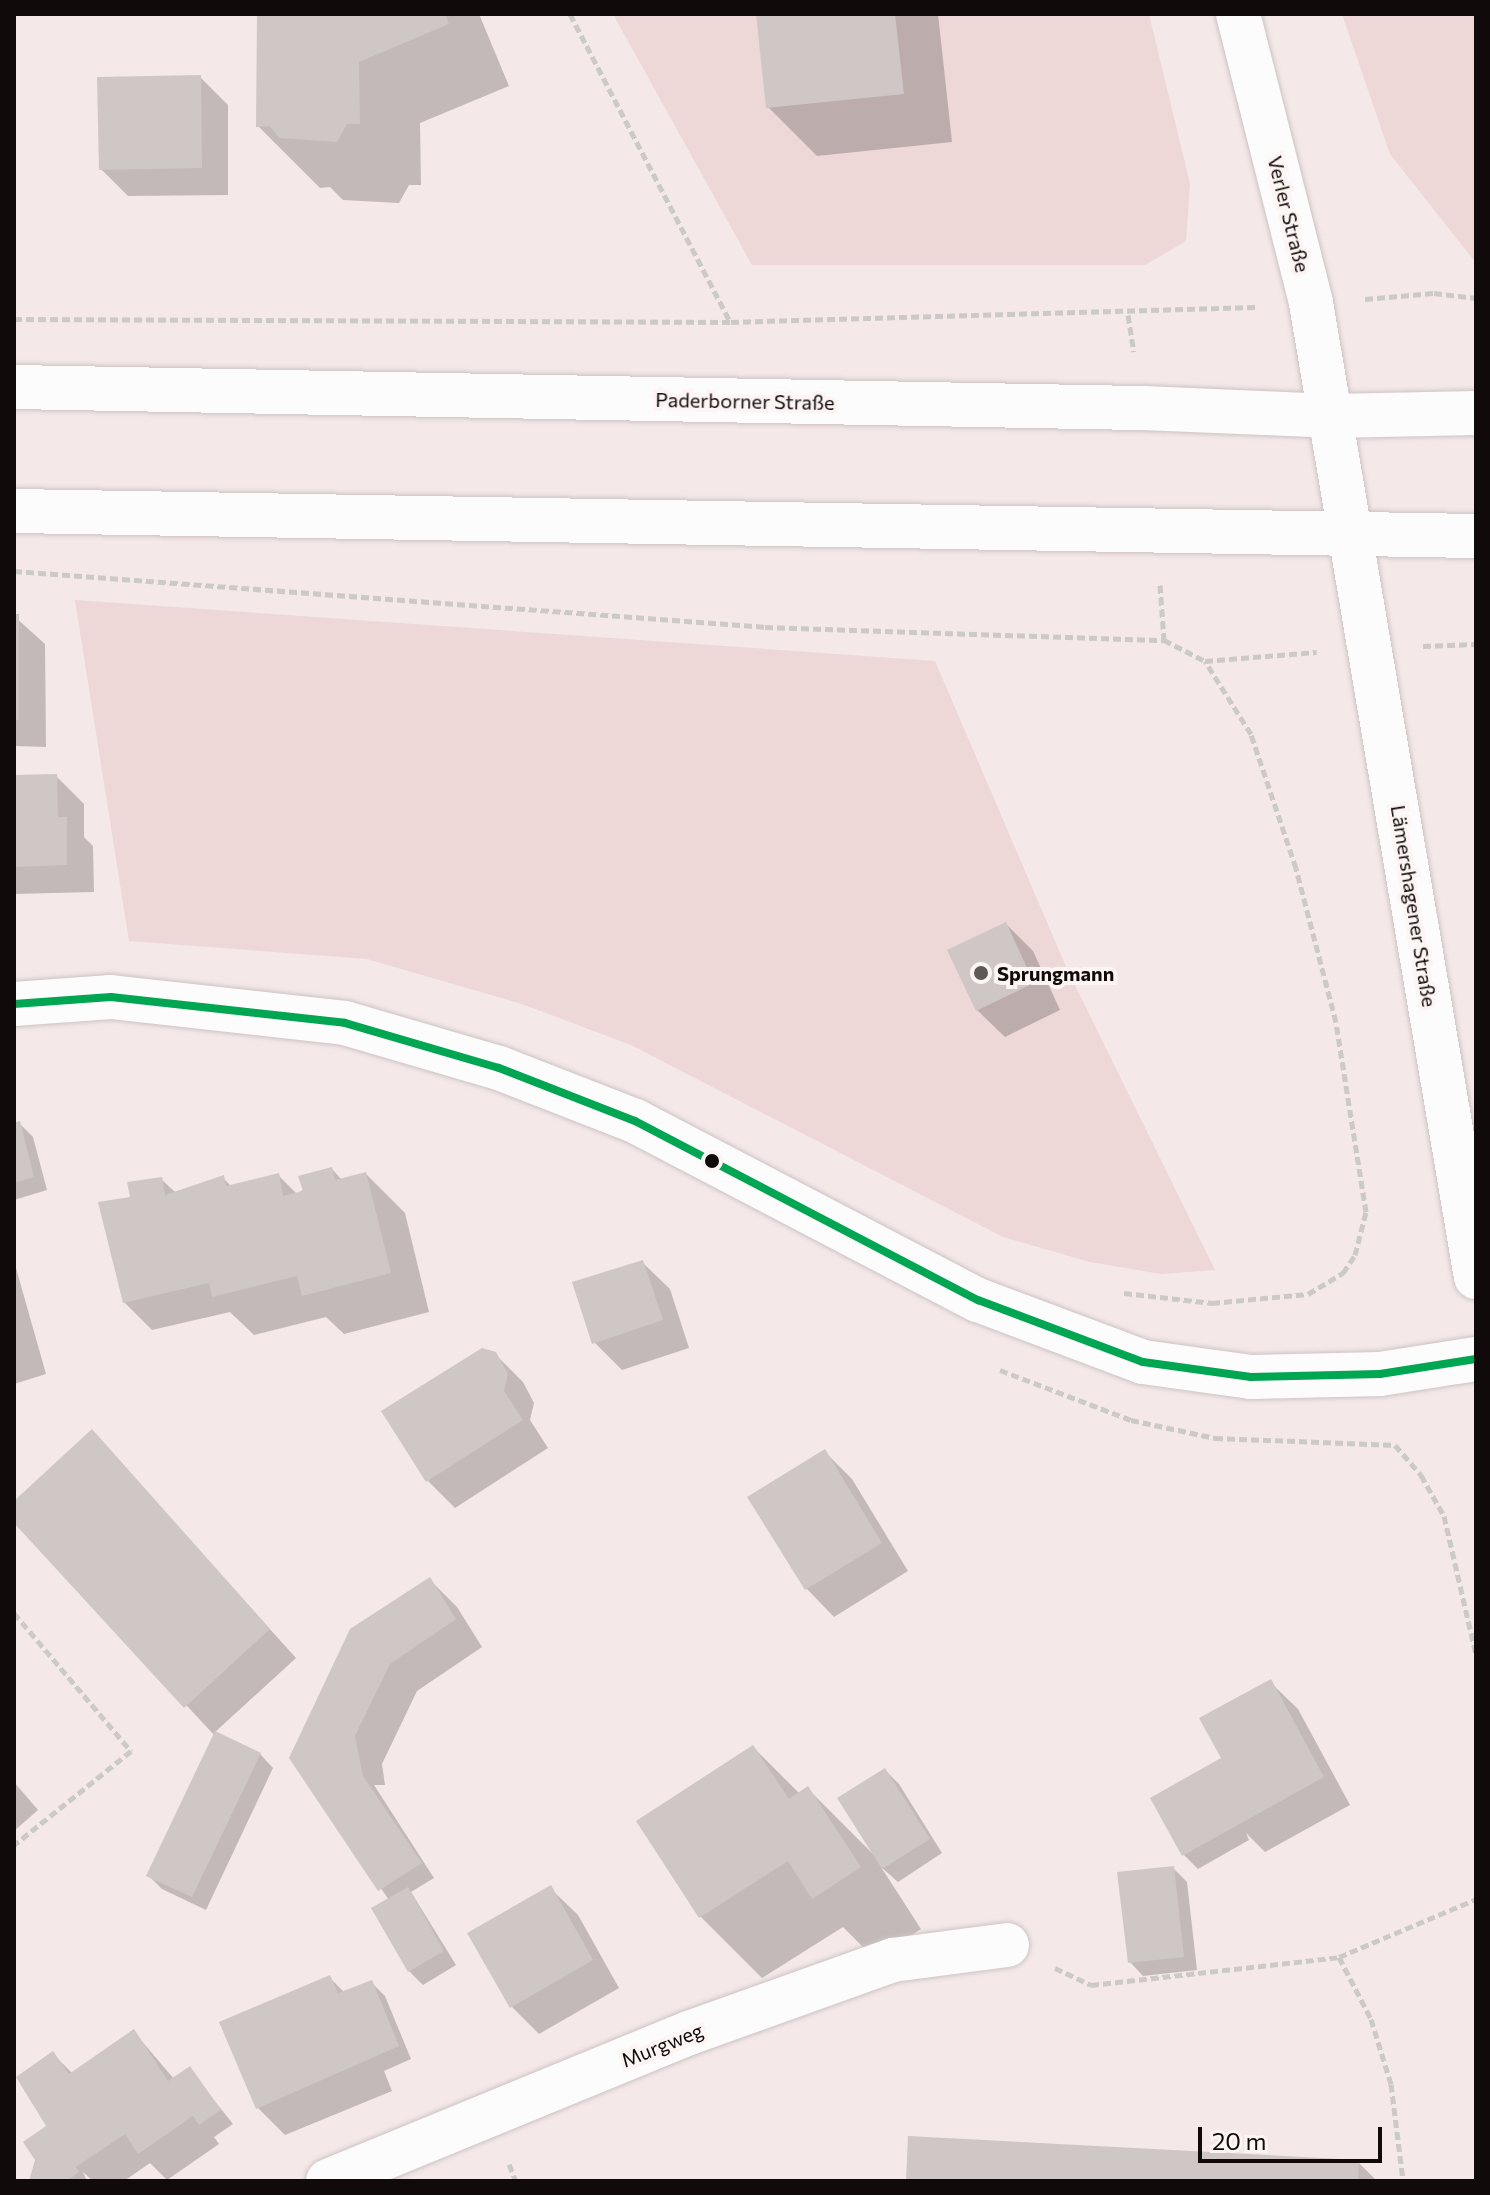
<!DOCTYPE html>
<meta charset="utf-8">
<style>
body{margin:0}
#map{position:relative;width:1490px;height:2195px;overflow:hidden;background:#f4e8e8;font-family:Commissioner,sans-serif}
div>[style]{position:absolute}
[style*='--x']{left:calc(var(--x)*1px);top:calc(var(--y)*1px);width:calc(var(--w)*1px);rotate:calc(var(--a)*1deg)}
.built>*{inset:0;background:#edd7d7}
.shadow>*{inset:0;background:#0003}
.building>*{inset:0;background:#cfc6c6}
.path>*{height:5px;margin-top:-2.5px;transform-origin:0;background:repeating-linear-gradient(90deg,#ccc9c9 0 8px,transparent 0 12px)}
.roads{filter:drop-shadow(0 0 2px #cdc3c3) drop-shadow(0 0 2px #cdc3c3)}
.minor>*{height:44px;margin:-22px;padding:0 22px;transform-origin:22px;border-radius:22px;background:#fdfcfc}
.secondary>*{height:44px;margin:-22px;padding:0 22px;transform-origin:22px;border-radius:22px;background:#fdfcfc}
.bus-1>*{height:8px;margin:-4px;padding:0 4px;transform-origin:4px;border-radius:4px;background:#00a651}
.dots>*{width:22px;height:22px;translate:-50% -50%;box-sizing:border-box;border:4px solid #fdf4f4;border-radius:50%}
span{translate:-50% -50%;white-space:nowrap;text-align:center;line-height:1.15;-webkit-text-stroke:8px #fdf4f4;paint-order:stroke}
.street-label{font-size:20px;color:#110a0a}
.poi-label{font-size:20px;color:#110a0a;font-weight:700}
.left{translate:0 -50%;text-align:left}
.frame{position:absolute;inset:0;border:16px solid #110a0a;pointer-events:none}
.scale{position:absolute;left:1198px;top:2127px;width:184px;height:36px;box-sizing:border-box;border:4px solid #110a0a;border-top:0;padding-left:10px;font-size:24px;line-height:28px;white-space:nowrap;color:#110a0a;-webkit-text-stroke:6px #fdf4f4;paint-order:stroke}
</style>
<div id="map">
<div class="built">
<i style="clip-path:polygon(613px 14px,1149px 14px,1190px 184px,1186px 241px,1145px 265px,752px 265px)"></i>
<i style="clip-path:polygon(1342px 14px,1476px 14px,1476px 263px,1390px 154px)"></i>
<i style="clip-path:polygon(75px 600px,935px 661px,1067px 969px,1215px 1270px,1161px 1274px,1090px 1262px,1003px 1237px,631px 1045px,522px 1004px,367px 959px,129px 941px)"></i>
</div>
<div class="shadow">
<i style="clip-path:polygon(259px 14px,479px 14px,509px 86px,420px 123px,421px 185px,409px 185px,399px 203px,343px 200px,330px 187px,320px 188px,258px 126px)"></i>
<i style="clip-path:polygon(759px 14px,938px 14px,952px 142px,817px 156px,768px 107px)"></i>
<i style="clip-path:polygon(200px 77px,228px 105px,228px 195px,128px 196px,101px 169px)"></i>
<i style="clip-path:polygon(14px 616px,45px 644px,46px 747px,14px 746px)"></i>
<i style="clip-path:polygon(56px 776px,84px 804px,84px 837px,93px 846px,94px 892px,15px 894px,14px 777px)"></i>
<i style="clip-path:polygon(1006px 924px,1033px 951px,1060px 1010px,1005px 1037px,977px 1010px)"></i>
<i style="clip-path:polygon(19px 1123px,33px 1137px,47px 1190px,14px 1200px,14px 1125px)"></i>
<i style="clip-path:polygon(332px 1169px,342px 1180px,366px 1174px,405px 1213px,429px 1312px,344px 1334px,326px 1317px,254px 1335px,230px 1312px,152px 1330px,124px 1302px,132px 1199px,161px 1179px,175px 1192px,223px 1178px,232px 1187px,278px 1175px,297px 1194px)"></i>
<i style="clip-path:polygon(14px 1261px,46px 1374px,14px 1384px)"></i>
<i style="clip-path:polygon(642px 1262px,670px 1289px,689px 1348px,622px 1370px,594px 1342px)"></i>
<i style="clip-path:polygon(495px 1354px,523px 1382px,534px 1403px,530px 1420px,548px 1448px,455px 1508px,428px 1481px)"></i>
<i style="clip-path:polygon(92px 1432px,296px 1658px,214px 1733px,260px 1754px,273px 1768px,206px 1910px,162px 1889px,148px 1875px,215px 1736px,14px 1520px,14px 1504px)"></i>
<i style="clip-path:polygon(825px 1452px,852px 1479px,908px 1571px,834px 1617px,807px 1589px,750px 1497px)"></i>
<i style="clip-path:polygon(430px 1580px,457px 1607px,482px 1647px,417px 1691px,382px 1764px,385px 1785px,374px 1785px,434px 1878px,411px 1892px,456px 1965px,423px 1985px,409px 1971px,389px 1900px,292px 1758px)"></i>
<i style="clip-path:polygon(1270px 1682px,1298px 1709px,1350px 1805px,1265px 1852px,1246px 1833px,1249px 1840px,1198px 1869px,1184px 1855px,1152px 1799px,1224px 1759px)"></i>
<i style="clip-path:polygon(753px 1747px,800px 1794px,808px 1789px,873px 1854px,885px 1770px,899px 1784px,942px 1853px,898px 1882px,881px 1867px,921px 1929px,875px 1959px,843px 1927px,762px 1978px,700px 1916px)"></i>
<i style="clip-path:polygon(14px 1782px,38px 1810px,14px 1831px)"></i>
<i style="clip-path:polygon(1173px 1868px,1187px 1882px,1197px 1970px,1143px 1976px,1130px 1962px)"></i>
<i style="clip-path:polygon(550px 1888px,578px 1915px,619px 1988px,539px 2034px,512px 2007px)"></i>
<i style="clip-path:polygon(330px 1978px,345px 1993px,371px 1982px,385px 1996px,411px 2059px,384px 2071px,392px 2091px,285px 2135px,258px 2108px)"></i>
<i style="clip-path:polygon(134px 2032px,174px 2079px,189px 2069px,233px 2124px,214px 2137px,219px 2144px,167px 2180px,150px 2163px,124px 2181px,93px 2181px,83px 2172px,87px 2181px,31px 2181px,46px 2128px,53px 2054px,73px 2074px)"></i>
<i style="clip-path:polygon(1358px 2162px,1377px 2181px,908px 2181px)"></i>
</div>
<div class="building">
<i style="clip-path:polygon(257px 14px,445px 14px,449px 24px,359px 62px,360px 124px,347px 124px,337px 142px,279px 138px,270px 126px,256px 127px)"></i>
<i style="clip-path:polygon(756px 14px,895px 14px,904px 94px,766px 108px)"></i>
<i style="clip-path:polygon(201px 75px,202px 168px,99px 170px,97px 77px)"></i>
<i style="clip-path:polygon(14px 614px,19px 614px,19px 720px,14px 720px)"></i>
<i style="clip-path:polygon(57px 774px,58px 817px,67px 817px,67px 865px,14px 867px,14px 775px)"></i>
<i style="clip-path:polygon(1006px 922px,1034px 983px,976px 1011px,947px 950px)"></i>
<i style="clip-path:polygon(20px 1121px,34px 1177px,14px 1183px,14px 1123px)"></i>
<i style="clip-path:polygon(332px 1167px,335px 1180px,366px 1172px,391px 1273px,302px 1296px,297px 1276px,212px 1297px,209px 1283px,123px 1303px,98px 1202px,130px 1197px,127px 1182px,162px 1177px,165px 1195px,224px 1175px,226px 1186px,279px 1173px,283px 1196px,303px 1191px,298px 1176px)"></i>
<i style="clip-path:polygon(643px 1260px,663px 1320px,592px 1344px,572px 1282px)"></i>
<i style="clip-path:polygon(482px 1348px,496px 1352px,508px 1374px,504px 1391px,523px 1420px,426px 1482px,381px 1411px)"></i>
<i style="clip-path:polygon(92px 1429px,270px 1629px,184px 1708px,14px 1523px,14px 1501px)"></i>
<i style="clip-path:polygon(825px 1449px,882px 1543px,805px 1590px,747px 1497px)"></i>
<i style="clip-path:polygon(430px 1577px,456px 1619px,390px 1664px,355px 1736px,363px 1776px,422px 1863px,378px 1891px,289px 1758px,350px 1629px)"></i>
<i style="clip-path:polygon(1271px 1679px,1324px 1777px,1182px 1856px,1150px 1798px,1221px 1758px,1199px 1718px)"></i>
<i style="clip-path:polygon(215px 1731px,261px 1753px,192px 1897px,146px 1876px)"></i>
<i style="clip-path:polygon(753px 1745px,789px 1799px,808px 1786px,861px 1867px,812px 1899px,788px 1861px,699px 1918px,636px 1821px)"></i>
<i style="clip-path:polygon(885px 1768px,930px 1839px,882px 1869px,837px 1798px)"></i>
<i style="clip-path:polygon(1174px 1866px,1184px 1957px,1128px 1963px,1117px 1872px)"></i>
<i style="clip-path:polygon(551px 1885px,593px 1960px,510px 2008px,467px 1933px)"></i>
<i style="clip-path:polygon(408px 1887px,444px 1951px,408px 1972px,371px 1908px)"></i>
<i style="clip-path:polygon(330px 1975px,338px 1993px,372px 1980px,399px 2046px,256px 2109px,219px 2022px)"></i>
<i style="clip-path:polygon(134px 2029px,168px 2081px,190px 2066px,221px 2110px,199px 2125px,193px 2116px,138px 2154px,125px 2134px,76px 2167px,79px 2172px,67px 2181px,29px 2181px,35px 2160px,23px 2142px,46px 2126px,16px 2077px,53px 2051px,69px 2074px)"></i>
<i style="clip-path:polygon(908px 2136px,1359px 2160px,1358px 2181px,906px 2181px)"></i>
</div>
<div class="path">
<i style="--x:570;--y:14;--w:347;--a:62.5"></i>
<i style="--x:1365;--y:299;--w:69;--a:-5"></i>
<i style="--x:1434;--y:293;--w:42;--a:6.8"></i>
<i style="--x:1128;--y:315;--w:37;--a:81"></i>
<i style="--x:14;--y:319;--w:717;--a:0.24"></i>
<i style="--x:731;--y:322;--w:525;--a:-1.64"></i>
<i style="--x:14;--y:571;--w:753;--a:4.26"></i>
<i style="--x:765;--y:627;--w:399;--a:1.9"></i>
<i style="--x:1164;--y:640;--w:46;--a:27.1"></i>
<i style="--x:1205;--y:661;--w:112;--a:-4.6"></i>
<i style="--x:1160;--y:585;--w:55;--a:85.8"></i>
<i style="--x:1423;--y:646;--w:53;--a:-2.2"></i>
<i style="--x:1124;--y:1293;--w:89;--a:6.5"></i>
<i style="--x:1212;--y:1303;--w:96;--a:-5.4"></i>
<i style="--x:1308;--y:1294;--w:41;--a:-31"></i>
<i style="--x:1343;--y:1273;--w:22;--a:-56"></i>
<i style="--x:1355;--y:1255;--w:44;--a:-75.7"></i>
<i style="--x:1366;--y:1212;--w:192;--a:-99"></i>
<i style="--x:1336;--y:1022;--w:159;--a:-104.6"></i>
<i style="--x:1296;--y:868;--w:141;--a:-108.6"></i>
<i style="--x:1251;--y:734;--w:86;--a:-122.2"></i>
<i style="--x:1000;--y:1370;--w:140;--a:20.9"></i>
<i style="--x:1131;--y:1420;--w:86;--a:12.1"></i>
<i style="--x:1215;--y:1438;--w:180;--a:2.2"></i>
<i style="--x:1395;--y:1445;--w:40;--a:49"></i>
<i style="--x:1421;--y:1475;--w:47;--a:60.7"></i>
<i style="--x:1444;--y:1516;--w:143;--a:77"></i>
<i style="--x:14;--y:1613;--w:181;--a:49.7"></i>
<i style="--x:131;--y:1751;--w:150;--a:141.2"></i>
<i style="--x:1339;--y:1957;--w:70;--a:62.7"></i>
<i style="--x:1371;--y:2019;--w:68;--a:72.9"></i>
<i style="--x:1391;--y:2084;--w:98;--a:82.9"></i>
<i style="--x:1055;--y:1968;--w:40;--a:25"></i>
<i style="--x:1091;--y:1985;--w:250;--a:-6.4"></i>
<i style="--x:1339;--y:1957;--w:149;--a:-22.9"></i>
<i style="--x:509;--y:2164;--w:18;--a:68"></i>
</div>
<div class="roads">
<div class="minor">
<i style="--x:14;--y:1004;--w:97;--a:-4.1"></i>
<i style="--x:111;--y:997;--w:235;--a:6.3"></i>
<i style="--x:345;--y:1023;--w:160;--a:16.3"></i>
<i style="--x:499;--y:1068;--w:146;--a:21.3"></i>
<i style="--x:635;--y:1121;--w:387;--a:27.6"></i>
<i style="--x:978;--y:1300;--w:176;--a:20.6"></i>
<i style="--x:1143;--y:1362;--w:109;--a:7.9"></i>
<i style="--x:1251;--y:1377;--w:129;--a:-1.3"></i>
<i style="--x:1380;--y:1374;--w:97;--a:-8.9"></i>
<i style="--x:328;--y:2181;--w:390;--a:-22.3"></i>
<i style="--x:689;--y:2033;--w:217;--a:-19.7"></i>
<i style="--x:893;--y:1960;--w:115;--a:-7.5"></i>
</div>
<div class="secondary">
<i style="--x:1238;--y:14;--w:298;--a:75.8"></i>
<i style="--x:1311;--y:303;--w:988;--a:80.39"></i>
<i style="--x:14;--y:387;--w:1129;--a:1.07"></i>
<i style="--x:1143;--y:408;--w:188;--a:2.4"></i>
<i style="--x:1331;--y:416;--w:145;--a:-1.2"></i>
<i style="--x:14;--y:511;--w:1462;--a:0.98"></i>
</div>
</div>
<div class="bus-1">
<i style="--x:14;--y:1004;--w:97;--a:-4.1"></i>
<i style="--x:111;--y:997;--w:235;--a:6.3"></i>
<i style="--x:345;--y:1023;--w:160;--a:16.3"></i>
<i style="--x:499;--y:1068;--w:146;--a:21.3"></i>
<i style="--x:635;--y:1121;--w:387;--a:27.6"></i>
<i style="--x:978;--y:1300;--w:176;--a:20.6"></i>
<i style="--x:1143;--y:1362;--w:109;--a:7.9"></i>
<i style="--x:1251;--y:1377;--w:129;--a:-1.3"></i>
<i style="--x:1380;--y:1374;--w:97;--a:-8.9"></i>
</div>
<div class="dots">
<i style="left:981px;top:973px;background:#605858"></i>
<i style="left:712px;top:1161px;background:#110a0a"></i>
</div>
<div class="street-label">
<span style="left:1289px;top:214px;rotate:76deg">Verler Straße</span>
<span style="left:745px;top:401px;rotate:1deg">Paderborner Straße</span>
<span style="left:1414px;top:906px;rotate:81deg">Lämershagener Straße</span>
<span style="left:662px;top:2045px;rotate:-22deg">Murgweg</span>
</div>
<div class="poi-label">
<span class="left" style="left:997px;top:973px">Sprungmann</span>
</div>
<div class="frame"></div>
<div class="scale">20 m</div>
</div>
